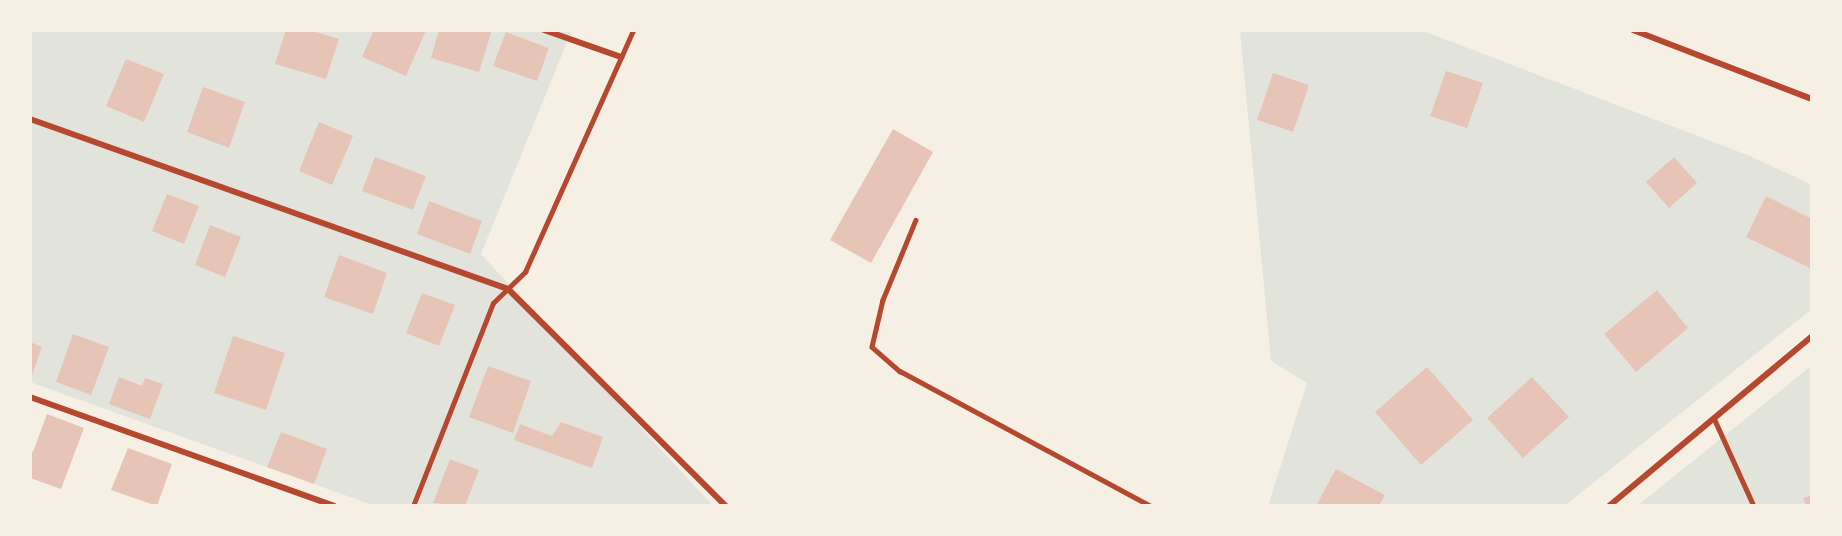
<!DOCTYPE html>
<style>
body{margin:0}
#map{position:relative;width:1842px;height:536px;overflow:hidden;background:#f6efe4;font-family:Barlow,sans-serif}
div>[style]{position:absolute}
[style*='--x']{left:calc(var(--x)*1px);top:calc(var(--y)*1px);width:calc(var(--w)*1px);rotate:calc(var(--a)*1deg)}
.green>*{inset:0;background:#e2e4dc}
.building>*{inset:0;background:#e6c5b7}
.service>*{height:4.5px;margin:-2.25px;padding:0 2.25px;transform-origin:2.25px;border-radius:2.25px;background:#b5482f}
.minor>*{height:6px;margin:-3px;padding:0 3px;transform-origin:3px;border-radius:3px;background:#b5482f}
span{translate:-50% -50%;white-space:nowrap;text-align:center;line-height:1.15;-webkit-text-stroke:4.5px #f6efe4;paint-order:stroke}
.frame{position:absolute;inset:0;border:32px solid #f6efe4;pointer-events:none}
</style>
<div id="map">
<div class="green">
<i style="clip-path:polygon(30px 30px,572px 30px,481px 254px,713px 506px,375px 506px,30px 382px)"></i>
<i style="clip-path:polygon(1240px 30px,1421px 30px,1750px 156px,1812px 185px,1812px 309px,1564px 506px,1268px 506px,1307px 383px,1271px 361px)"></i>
<i style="clip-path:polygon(1812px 365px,1812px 506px,1637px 506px,1753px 413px)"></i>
</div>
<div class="building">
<i style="clip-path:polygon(286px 30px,310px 30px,339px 39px,326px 79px,275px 64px)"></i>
<i style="clip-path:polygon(374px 30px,426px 30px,406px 76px,362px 57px)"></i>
<i style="clip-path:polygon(439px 30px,492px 30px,479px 72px,431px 58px)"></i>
<i style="clip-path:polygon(506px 32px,549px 48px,537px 81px,493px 66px)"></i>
<i style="clip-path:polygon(126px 59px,164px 74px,144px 122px,106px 106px)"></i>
<i style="clip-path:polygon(1446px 71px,1483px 83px,1467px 128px,1430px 116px)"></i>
<i style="clip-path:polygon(1273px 73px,1309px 85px,1293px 132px,1257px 120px)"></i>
<i style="clip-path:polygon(203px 87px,245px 102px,229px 148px,187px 132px)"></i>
<i style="clip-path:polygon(319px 122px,353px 136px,332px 185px,299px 171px)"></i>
<i style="clip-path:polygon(893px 129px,933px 152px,871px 263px,830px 240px)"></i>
<i style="clip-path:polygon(375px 157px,426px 176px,413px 210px,362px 191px)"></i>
<i style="clip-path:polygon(1674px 157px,1697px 183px,1669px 208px,1646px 182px)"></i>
<i style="clip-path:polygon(167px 194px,199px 206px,184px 244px,152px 231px)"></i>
<i style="clip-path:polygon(1766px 196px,1812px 219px,1812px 269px,1746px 237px)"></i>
<i style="clip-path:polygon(429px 201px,482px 221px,470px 254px,417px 234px)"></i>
<i style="clip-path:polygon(210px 225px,241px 237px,225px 277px,195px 265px)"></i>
<i style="clip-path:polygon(339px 255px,387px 273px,373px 314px,324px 297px)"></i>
<i style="clip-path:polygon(1657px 290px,1688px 328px,1636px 372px,1604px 334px)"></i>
<i style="clip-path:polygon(422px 293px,455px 305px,439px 346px,406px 333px)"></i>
<i style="clip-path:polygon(73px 334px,109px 347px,91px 395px,56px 382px)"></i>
<i style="clip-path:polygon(233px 336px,285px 353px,266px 410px,214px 393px)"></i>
<i style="clip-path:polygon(30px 342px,42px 347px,32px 375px,30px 374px)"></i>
<i style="clip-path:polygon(488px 366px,531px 381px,513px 433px,469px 417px)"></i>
<i style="clip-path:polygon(1427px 367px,1473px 420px,1421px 465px,1375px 412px)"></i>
<i style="clip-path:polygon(119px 377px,142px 386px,145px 378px,163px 384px,150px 419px,109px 404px)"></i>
<i style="clip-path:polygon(1532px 377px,1569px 417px,1523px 458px,1487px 418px)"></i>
<i style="clip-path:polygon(47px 414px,84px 428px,61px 489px,30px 478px,30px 451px,33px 452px)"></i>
<i style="clip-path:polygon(561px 422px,603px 437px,592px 468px,514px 440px,520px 424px,552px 436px)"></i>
<i style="clip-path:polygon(281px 432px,327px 449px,314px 484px,267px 467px)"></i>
<i style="clip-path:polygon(128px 448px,172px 464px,157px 506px,111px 490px)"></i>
<i style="clip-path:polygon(450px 459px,479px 470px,465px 506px,433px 503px)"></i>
<i style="clip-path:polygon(1336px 469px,1385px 495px,1379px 506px,1316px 506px)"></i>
<i style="clip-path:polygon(1812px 495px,1812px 506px,1806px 506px,1803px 498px)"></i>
</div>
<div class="service">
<i style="--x:916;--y:220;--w:87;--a:112.4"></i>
<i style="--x:883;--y:300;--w:48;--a:103.2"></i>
<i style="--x:872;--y:347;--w:37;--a:41"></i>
<i style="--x:900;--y:371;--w:285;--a:28.3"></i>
<i style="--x:1714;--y:418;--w:97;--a:65.6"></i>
<i style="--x:413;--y:506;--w:218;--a:-68.5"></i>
<i style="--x:493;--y:303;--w:45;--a:-44.1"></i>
<i style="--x:525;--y:272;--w:265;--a:-65.9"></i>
</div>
<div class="minor">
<i style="--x:544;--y:30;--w:82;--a:19.3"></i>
<i style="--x:1633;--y:30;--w:192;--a:21.1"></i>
<i style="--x:30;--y:119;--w:507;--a:19.58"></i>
<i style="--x:508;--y:289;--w:308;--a:44.9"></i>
<i style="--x:30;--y:397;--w:323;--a:19.7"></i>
<i style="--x:1609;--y:506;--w:265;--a:-39.9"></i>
</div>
<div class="frame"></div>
</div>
